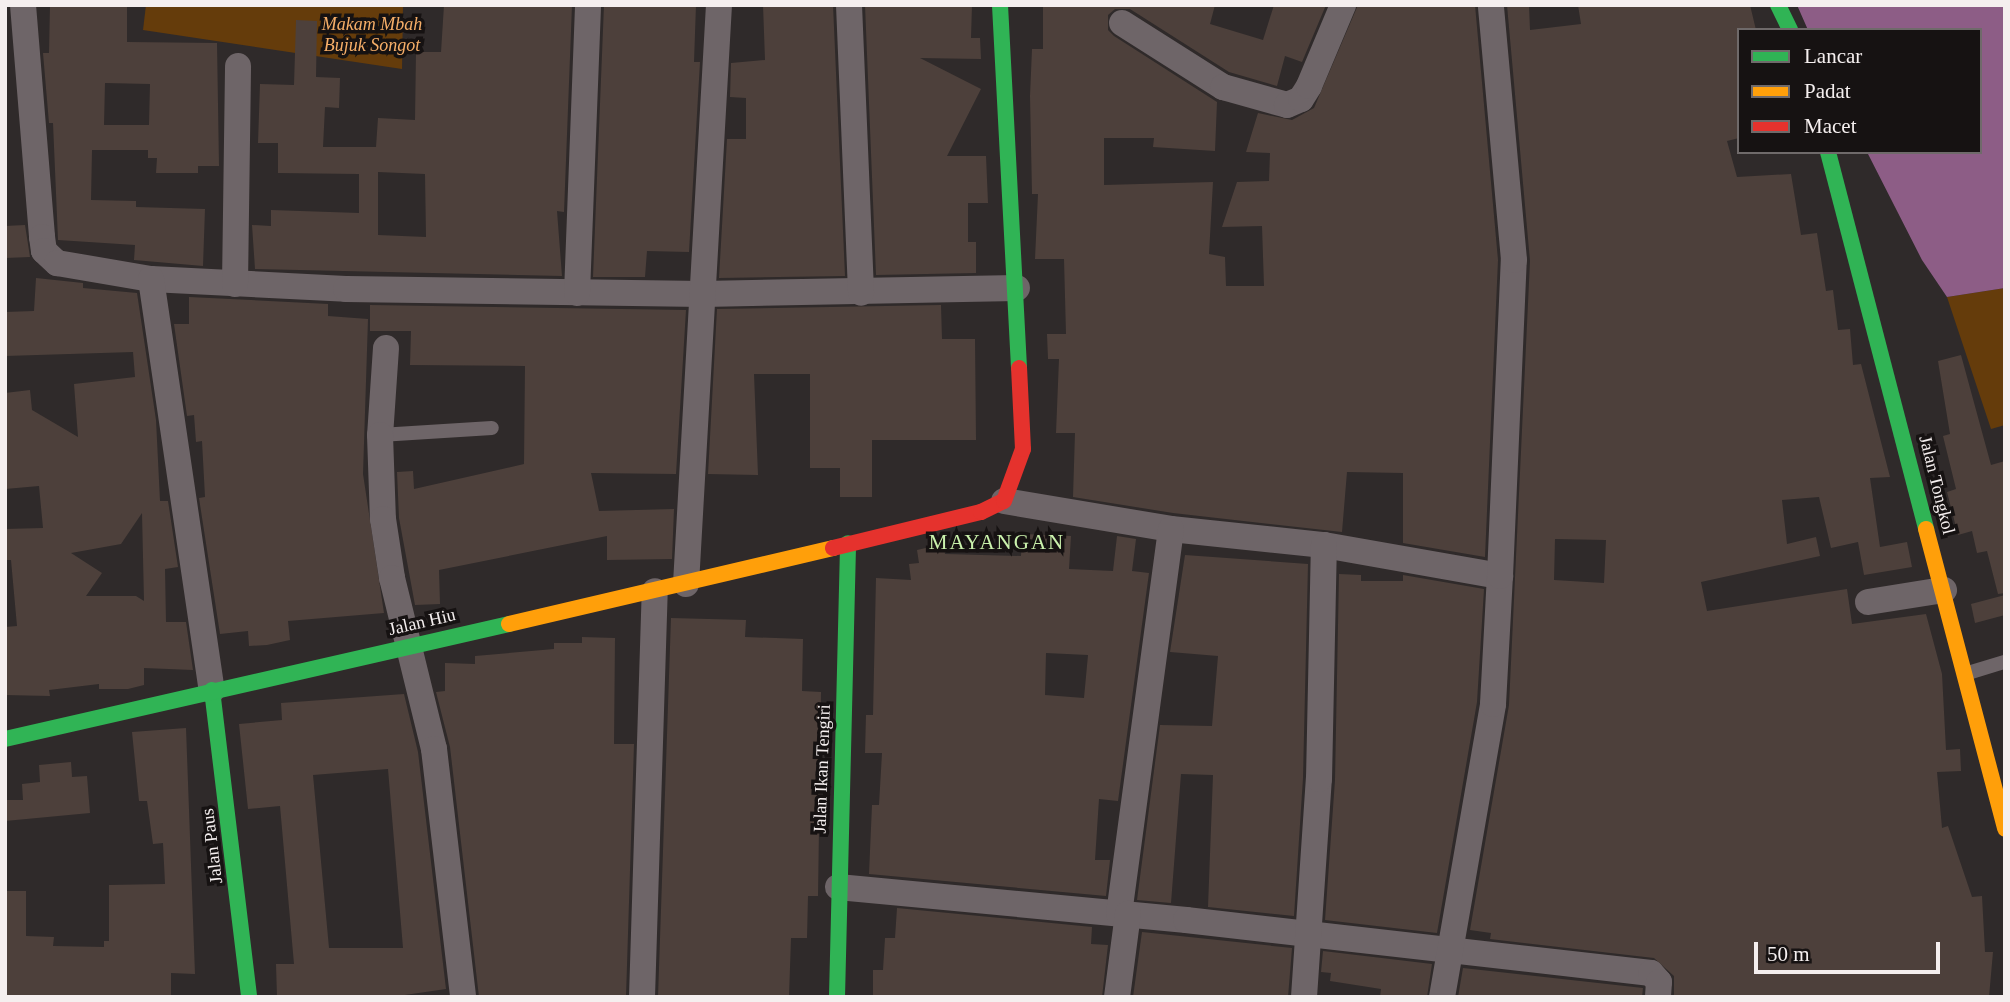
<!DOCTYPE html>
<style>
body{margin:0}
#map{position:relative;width:2010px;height:1002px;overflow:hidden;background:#2f2a2a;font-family:Georgia,serif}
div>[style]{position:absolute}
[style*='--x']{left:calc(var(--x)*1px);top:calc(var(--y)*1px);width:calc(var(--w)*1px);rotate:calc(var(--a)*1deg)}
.green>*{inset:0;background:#653c0b}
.water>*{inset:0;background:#8d5d86}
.building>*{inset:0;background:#4d403b}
.lane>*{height:14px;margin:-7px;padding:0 7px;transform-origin:7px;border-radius:7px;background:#6e6568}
.street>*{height:26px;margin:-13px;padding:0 13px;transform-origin:13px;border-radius:13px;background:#6e6568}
.fast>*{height:16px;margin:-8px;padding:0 8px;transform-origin:8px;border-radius:8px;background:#30b455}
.slow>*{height:16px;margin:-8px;padding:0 8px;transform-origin:8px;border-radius:8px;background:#ff9f0a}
.jam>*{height:16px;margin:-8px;padding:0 8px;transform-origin:8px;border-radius:8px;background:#e5322d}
span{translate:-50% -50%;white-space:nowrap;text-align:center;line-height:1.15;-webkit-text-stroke:7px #161212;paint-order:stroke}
.park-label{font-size:18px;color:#f6ae68;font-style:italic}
.street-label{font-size:18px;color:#f5efef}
.quarter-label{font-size:21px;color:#caf1ac;letter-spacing:2px}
.frame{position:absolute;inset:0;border:7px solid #f5efef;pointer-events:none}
.legend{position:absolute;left:1737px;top:28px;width:245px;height:126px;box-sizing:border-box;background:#161212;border:2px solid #6f6a6a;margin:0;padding:9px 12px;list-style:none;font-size:21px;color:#f5efef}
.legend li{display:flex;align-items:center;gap:14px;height:35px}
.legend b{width:35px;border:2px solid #6f6a6a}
.scale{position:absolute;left:1754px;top:942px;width:186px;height:32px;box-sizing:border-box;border:4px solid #f5efef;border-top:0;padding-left:9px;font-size:21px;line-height:24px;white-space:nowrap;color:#f5efef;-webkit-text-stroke:5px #161212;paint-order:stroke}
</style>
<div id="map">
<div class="green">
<i style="clip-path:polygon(146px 5px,403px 5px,402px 69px,143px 30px)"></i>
<i style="clip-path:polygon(2005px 288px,2005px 425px,1991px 429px,1947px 297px)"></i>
</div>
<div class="water">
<i style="clip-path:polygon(1797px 5px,2005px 5px,2005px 288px,1947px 297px,1922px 260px,1867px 152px,1980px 152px,1980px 30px,1808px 30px)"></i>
</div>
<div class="building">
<i style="clip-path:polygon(evenodd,50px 5px,127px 5px,127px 42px,217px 43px,219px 166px,198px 166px,198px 173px,156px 173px,157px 158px,148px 158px,148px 150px,92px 150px,91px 200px,136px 201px,136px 207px,205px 209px,203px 266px,134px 260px,135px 245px,58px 240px,53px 123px,49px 123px,43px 53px,49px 53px,50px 5px,105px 83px,150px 84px,149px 125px,104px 125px,105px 83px)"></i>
<i style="clip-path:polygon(evenodd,444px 5px,572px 5px,564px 212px,557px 211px,562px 276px,255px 269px,252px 225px,271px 226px,271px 210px,359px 213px,359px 174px,278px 173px,278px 143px,258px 143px,260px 84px,294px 85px,296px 20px,317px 21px,316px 77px,340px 78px,339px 108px,325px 107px,323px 147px,376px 147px,378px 118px,415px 120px,416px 52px,441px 52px,444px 5px,378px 172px,425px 174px,426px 237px,378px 235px,378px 172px)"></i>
<i style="clip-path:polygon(604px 5px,696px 5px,694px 62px,700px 62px,689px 252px,647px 251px,645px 277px,593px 277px)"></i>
<i style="clip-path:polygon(763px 5px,833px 5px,845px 276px,719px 278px,727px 139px,746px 139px,746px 98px,730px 97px,731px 63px,765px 60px)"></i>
<i style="clip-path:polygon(865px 5px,972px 5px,971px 38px,980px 38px,981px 59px,920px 58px,981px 89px,947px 156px,986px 156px,988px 203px,968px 203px,968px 242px,976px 242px,976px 273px,876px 275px)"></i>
<i style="clip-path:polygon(1043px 5px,1215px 5px,1210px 24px,1263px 40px,1274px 5px,1326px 5px,1302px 62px,1285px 56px,1277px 86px,1229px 72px,1130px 9px,1115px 9px,1108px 15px,1108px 30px,1114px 36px,1217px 102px,1215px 151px,1153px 147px,1154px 138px,1104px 138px,1104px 185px,1213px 182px,1209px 254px,1225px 257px,1226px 286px,1264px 286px,1262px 226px,1222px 227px,1237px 182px,1269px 181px,1270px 153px,1246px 152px,1258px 113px,1292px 120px,1314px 108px,1358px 5px,1475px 5px,1498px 260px,1485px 557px,1403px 543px,1403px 473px,1347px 472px,1342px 532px,1173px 513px,1073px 497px,1075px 433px,1056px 433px,1059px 359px,1048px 359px,1047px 334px,1066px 334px,1064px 259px,1035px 259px,1038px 194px,1032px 194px,1030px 96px,1032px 49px,1043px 49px)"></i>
<i style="clip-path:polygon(evenodd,1507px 5px,1529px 5px,1530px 30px,1581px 24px,1578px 5px,1750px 5px,1756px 30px,1739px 30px,1739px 138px,1727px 141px,1737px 177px,1791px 174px,1801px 235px,1817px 233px,1826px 291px,1833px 290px,1838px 330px,1850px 329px,1853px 365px,1861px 364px,1890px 477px,1870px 478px,1880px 547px,1907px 542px,1912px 567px,1864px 575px,1858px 542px,1831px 548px,1819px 497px,1782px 500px,1787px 544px,1816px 537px,1820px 556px,1701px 582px,1707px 611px,1847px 589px,1852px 624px,1926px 614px,1942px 674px,1946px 750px,1960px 749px,1961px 771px,1937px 772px,1942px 828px,1948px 826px,1972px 897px,1982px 896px,1985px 952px,1993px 952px,1989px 997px,1674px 997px,1674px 976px,1654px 958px,1490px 939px,1491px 933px,1470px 930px,1509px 705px,1530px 261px,1507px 5px,1555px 539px,1606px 540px,1604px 583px,1554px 580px,1555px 539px)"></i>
<i style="clip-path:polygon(25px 225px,30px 257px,5px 258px,5px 226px)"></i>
<i style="clip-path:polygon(evenodd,36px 278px,83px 283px,83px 288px,137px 293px,156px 420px,160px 501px,168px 501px,178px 567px,165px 569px,166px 622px,186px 622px,193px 670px,144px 668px,144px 685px,128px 689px,99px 689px,99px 684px,49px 690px,50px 696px,5px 695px,5px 627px,17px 626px,11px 560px,5px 560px,5px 529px,43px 528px,39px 486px,5px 489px,5px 393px,30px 390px,32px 410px,78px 437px,74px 384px,135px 377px,133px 352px,5px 356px,5px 312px,34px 311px,36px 278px,142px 513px,144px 601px,136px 596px,86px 596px,102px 573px,71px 553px,121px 544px,142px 513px)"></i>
<i style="clip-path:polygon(189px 297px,328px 304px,328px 316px,368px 319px,363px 474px,384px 613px,288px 621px,290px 640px,267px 645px,249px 646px,248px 631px,220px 634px,199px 498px,205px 497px,202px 441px,196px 442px,194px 415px,187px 416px,174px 324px,189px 324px)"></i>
<i style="clip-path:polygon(370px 305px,686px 310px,676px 474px,591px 473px,599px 511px,674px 509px,672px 559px,607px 560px,607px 536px,439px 570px,440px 604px,415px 605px,399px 518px,397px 472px,413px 471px,414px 489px,524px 464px,525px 366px,410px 365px,411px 331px,370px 331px)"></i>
<i style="clip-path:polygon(941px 305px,942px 339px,975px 339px,976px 440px,872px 440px,872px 497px,840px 497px,840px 468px,810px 468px,810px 374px,754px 374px,758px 475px,708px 474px,717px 309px)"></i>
<i style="clip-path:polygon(1961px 355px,1991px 465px,2005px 461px,2005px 593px,1998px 594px,1987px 551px,1977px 553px,1972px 531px,1958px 535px,1947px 492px,1956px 489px,1943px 436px,1950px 434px,1938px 361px)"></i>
<i style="clip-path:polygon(evenodd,1022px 534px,1071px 536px,1069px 569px,1113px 571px,1117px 536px,1136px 539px,1132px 571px,1149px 573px,1118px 801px,1099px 799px,1095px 860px,1110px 860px,1106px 896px,869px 874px,872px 805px,879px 805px,882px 753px,865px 753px,866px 715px,873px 715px,876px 578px,911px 580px,909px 564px,919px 563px,917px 550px,930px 547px,944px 545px,945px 554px,1021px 556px,1022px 534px,1046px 653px,1088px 655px,1084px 698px,1045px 695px,1046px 653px)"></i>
<i style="clip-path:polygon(1185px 555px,1308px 564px,1303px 778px,1294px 916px,1208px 907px,1213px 775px,1181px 774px,1171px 903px,1137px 900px,1160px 725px,1212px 726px,1218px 656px,1170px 652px)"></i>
<i style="clip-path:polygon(1339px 574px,1361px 575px,1361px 581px,1403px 581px,1403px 575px,1484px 589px,1477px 702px,1437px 933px,1325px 920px,1335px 780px)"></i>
<i style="clip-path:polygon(2005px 595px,2005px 615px,1975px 623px,1971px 604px)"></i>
<i style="clip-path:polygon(671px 618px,746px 620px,745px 637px,803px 639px,802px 691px,821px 692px,818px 896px,808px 896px,807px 938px,791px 938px,789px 997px,658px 997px)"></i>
<i style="clip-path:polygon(582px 637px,615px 638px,614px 744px,634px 744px,626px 997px,479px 997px,450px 747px,436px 692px,445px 691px,445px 663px,475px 664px,475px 656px,554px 649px,554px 643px,582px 643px)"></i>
<i style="clip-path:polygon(evenodd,404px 694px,418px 752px,446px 989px,391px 997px,277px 997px,276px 964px,294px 964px,280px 806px,248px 809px,239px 724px,282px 720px,281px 703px,404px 694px,388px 769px,403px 948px,329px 948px,313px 775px,388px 769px)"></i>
<i style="clip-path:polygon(186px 728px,195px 974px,171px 973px,171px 997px,5px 997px,5px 891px,26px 891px,26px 936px,54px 937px,53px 946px,104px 947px,104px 941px,109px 941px,109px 885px,165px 884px,163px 843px,153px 844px,147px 801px,139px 801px,132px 732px)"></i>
<i style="clip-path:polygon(71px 762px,72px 777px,87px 776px,90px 813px,5px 821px,5px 800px,23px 800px,22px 784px,40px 782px,39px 765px)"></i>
<i style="clip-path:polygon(897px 908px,1092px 927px,1091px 944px,1108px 945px,1102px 997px,873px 997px,873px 970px,883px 970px,885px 938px,895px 938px)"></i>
<i style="clip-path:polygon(1142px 932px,1292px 948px,1288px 997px,1133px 997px)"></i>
<i style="clip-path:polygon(1323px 951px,1432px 964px,1427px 997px,1380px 997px,1381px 989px,1330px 981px,1331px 973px,1321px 972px)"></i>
<i style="clip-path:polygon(1463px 968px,1643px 988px,1642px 997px,1458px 997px)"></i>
</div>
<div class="lane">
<i style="--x:380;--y:435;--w:112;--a:-3.6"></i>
<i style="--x:1968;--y:673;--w:39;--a:-17"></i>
</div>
<div class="street">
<i style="--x:23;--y:5;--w:233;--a:85.3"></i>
<i style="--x:42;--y:237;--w:14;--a:82"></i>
<i style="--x:44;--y:251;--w:18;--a:43"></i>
<i style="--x:57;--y:263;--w:95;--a:9.7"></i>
<i style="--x:151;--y:279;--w:195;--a:2.9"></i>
<i style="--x:346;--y:289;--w:357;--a:0.8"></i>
<i style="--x:703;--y:294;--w:314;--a:-1.1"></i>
<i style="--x:849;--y:5;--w:288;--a:87.6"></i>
<i style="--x:1122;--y:23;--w:120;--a:32.4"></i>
<i style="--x:1223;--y:87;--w:66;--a:15.7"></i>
<i style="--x:1287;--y:105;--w:15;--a:-23"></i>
<i style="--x:1301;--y:99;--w:15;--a:-58"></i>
<i style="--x:1309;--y:86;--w:88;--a:-67.2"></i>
<i style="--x:151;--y:279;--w:416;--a:81.6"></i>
<i style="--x:235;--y:284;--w:218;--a:-89.2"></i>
<i style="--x:577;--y:293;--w:288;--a:-87.8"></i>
<i style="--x:386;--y:348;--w:87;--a:93.9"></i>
<i style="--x:380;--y:435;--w:84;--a:88"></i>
<i style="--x:383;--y:519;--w:60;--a:81.3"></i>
<i style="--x:392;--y:578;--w:176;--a:76.2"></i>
<i style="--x:434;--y:749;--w:250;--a:83.3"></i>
<i style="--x:1004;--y:501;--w:169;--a:9.5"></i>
<i style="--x:1171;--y:529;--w:154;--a:6"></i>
<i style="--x:1324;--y:545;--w:179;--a:10"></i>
<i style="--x:686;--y:584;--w:580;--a:-86.74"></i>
<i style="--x:1868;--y:602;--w:77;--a:-9"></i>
<i style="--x:838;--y:887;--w:350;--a:5.4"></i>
<i style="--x:1186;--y:920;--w:468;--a:6.5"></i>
<i style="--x:1651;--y:973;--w:12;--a:48"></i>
<i style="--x:1659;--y:982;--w:15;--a:94"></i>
<i style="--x:1119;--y:914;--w:388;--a:-82.3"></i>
<i style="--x:642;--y:997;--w:406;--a:-88.2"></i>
<i style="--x:1117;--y:997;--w:84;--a:-82.5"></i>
<i style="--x:1304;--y:997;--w:219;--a:-86.1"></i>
<i style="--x:1319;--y:779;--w:234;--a:-88.8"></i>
<i style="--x:1442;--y:997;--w:297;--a:-80.1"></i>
<i style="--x:1493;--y:704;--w:128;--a:-86.9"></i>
<i style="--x:1500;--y:576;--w:316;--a:-87.5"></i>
<i style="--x:1514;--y:260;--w:256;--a:-95.2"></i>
</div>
<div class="fast">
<i style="--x:1000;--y:5;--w:363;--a:87"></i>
<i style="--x:1778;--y:5;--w:28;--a:64"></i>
<i style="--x:1828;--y:152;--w:390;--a:75.4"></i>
<i style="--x:212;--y:690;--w:309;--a:83.1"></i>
<i style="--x:5;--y:739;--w:517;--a:-12.85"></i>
<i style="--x:837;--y:997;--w:454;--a:-88.6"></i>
</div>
<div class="slow">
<i style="--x:1926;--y:529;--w:310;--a:75.2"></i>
<i style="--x:509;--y:624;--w:333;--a:-13.2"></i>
</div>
<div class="jam">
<i style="--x:833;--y:548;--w:152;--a:-13.7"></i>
<i style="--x:981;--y:512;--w:25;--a:-26"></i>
<i style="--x:1004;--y:501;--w:55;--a:-69.9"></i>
<i style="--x:1023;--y:449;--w:81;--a:-92.8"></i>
</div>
<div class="park-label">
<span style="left:372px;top:35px">Makam Mbah<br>Bujuk Songot</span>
</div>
<div class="street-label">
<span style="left:1937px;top:485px;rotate:76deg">Jalan Tongkol</span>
<span style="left:422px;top:622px;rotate:-13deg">Jalan Hiu</span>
<span style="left:822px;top:769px;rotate:-88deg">Jalan Ikan Tengiri</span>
<span style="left:212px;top:846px;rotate:-97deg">Jalan Paus</span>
</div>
<div class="quarter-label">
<span style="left:997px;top:542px">MAYANGAN</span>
</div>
<div class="frame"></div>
<ul class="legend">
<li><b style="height:9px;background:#30b455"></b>Lancar</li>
<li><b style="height:9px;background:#ff9f0a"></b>Padat</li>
<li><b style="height:9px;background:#e5322d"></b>Macet</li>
</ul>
<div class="scale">50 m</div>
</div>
